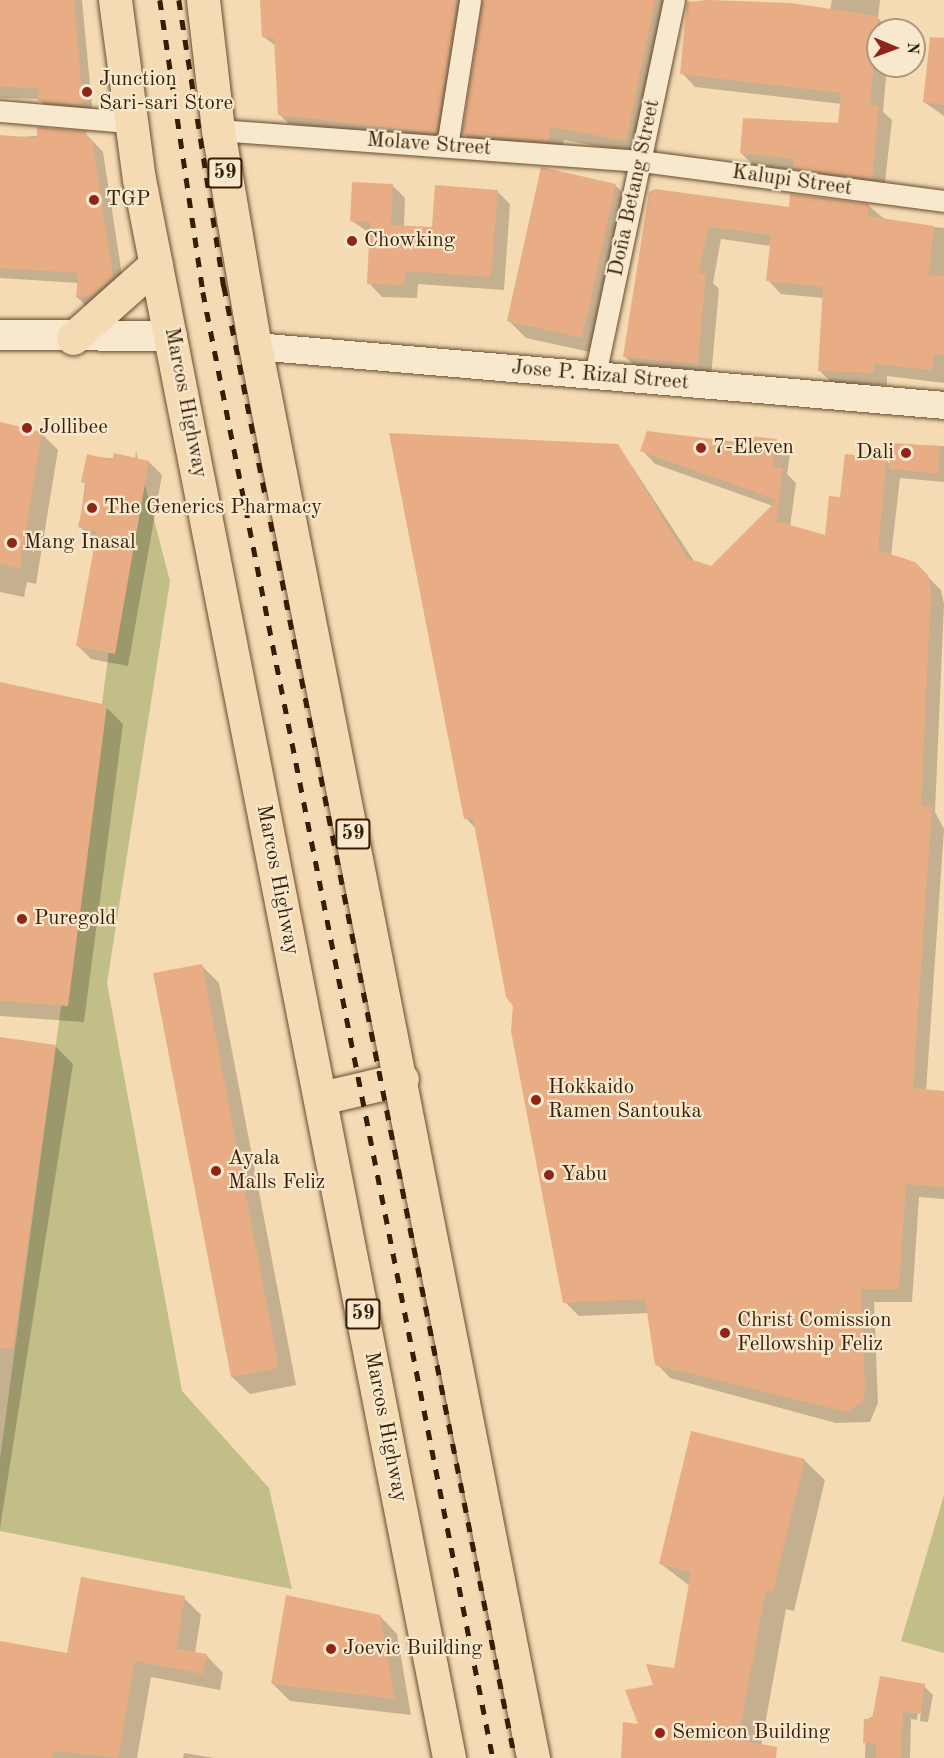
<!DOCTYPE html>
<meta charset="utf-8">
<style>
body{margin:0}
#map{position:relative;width:944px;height:1758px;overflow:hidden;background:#f5dbb3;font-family:"Old Standard TT",serif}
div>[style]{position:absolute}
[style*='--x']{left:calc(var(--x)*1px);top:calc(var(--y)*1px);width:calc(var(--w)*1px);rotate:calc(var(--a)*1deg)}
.green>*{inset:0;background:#c2be88}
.shadow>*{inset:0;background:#0003}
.building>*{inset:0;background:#e8ad85}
.roads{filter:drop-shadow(0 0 2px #664c30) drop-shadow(0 0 2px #664c30)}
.minor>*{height:21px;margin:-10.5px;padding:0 10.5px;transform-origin:10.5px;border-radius:10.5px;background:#f8e8ce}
.tertiary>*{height:27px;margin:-13.5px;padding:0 13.5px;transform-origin:13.5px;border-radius:13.5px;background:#f8e8ce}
.secondary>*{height:30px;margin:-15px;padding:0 15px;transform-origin:15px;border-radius:15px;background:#f8e8ce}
.primary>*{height:33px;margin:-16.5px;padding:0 16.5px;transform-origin:16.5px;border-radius:16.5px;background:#f5dbb3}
.rail>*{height:4.5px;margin-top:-2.25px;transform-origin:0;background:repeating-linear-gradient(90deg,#371d04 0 10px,transparent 0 20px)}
.dots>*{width:16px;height:16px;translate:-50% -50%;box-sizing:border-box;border:3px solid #f8e8ce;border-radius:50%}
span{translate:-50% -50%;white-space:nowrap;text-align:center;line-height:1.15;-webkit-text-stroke:4.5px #f8e8ce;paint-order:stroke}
.shield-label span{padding:2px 4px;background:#f8e8ce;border:2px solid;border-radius:4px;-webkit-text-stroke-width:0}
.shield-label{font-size:20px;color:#371d04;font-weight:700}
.poi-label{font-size:21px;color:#371d04}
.left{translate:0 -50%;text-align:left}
.right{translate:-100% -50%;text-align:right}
.street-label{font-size:21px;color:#371d04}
.north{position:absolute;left:866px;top:18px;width:60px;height:60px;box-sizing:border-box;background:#f8e8ce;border:2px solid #ab977d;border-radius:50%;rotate:91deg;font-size:16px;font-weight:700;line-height:24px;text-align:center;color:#371d04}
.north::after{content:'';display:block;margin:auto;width:21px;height:27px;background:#8f2418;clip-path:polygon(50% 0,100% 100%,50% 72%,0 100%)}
</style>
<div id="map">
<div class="green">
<i style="clip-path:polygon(136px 451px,170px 581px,107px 983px,182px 1391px,269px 1488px,292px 1589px,0 1531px,0 1459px)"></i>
<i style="clip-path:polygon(944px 1495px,944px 1653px,901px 1641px)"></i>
</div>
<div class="shadow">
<i style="clip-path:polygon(0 0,82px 0,93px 116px,51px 112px,40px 99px,0 98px)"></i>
<i style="clip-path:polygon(262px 0,464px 0,445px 142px,289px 124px,280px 115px,276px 46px,264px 37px)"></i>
<i style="clip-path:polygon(506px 0,669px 0,640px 154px,564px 140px,561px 155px,477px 147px,463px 133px)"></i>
<i style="clip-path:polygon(709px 0,830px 11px,832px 0,880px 0,878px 18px,890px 30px,878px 30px,878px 66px,887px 66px,883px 112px,892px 120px,884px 191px,808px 181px,797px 170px,754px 166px,741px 153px,840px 125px,842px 104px,695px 87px,682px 73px)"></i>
<i style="clip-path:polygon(944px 43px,944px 116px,924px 102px)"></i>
<i style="clip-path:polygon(85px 133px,103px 152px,124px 288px,89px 309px,78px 298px,79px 283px,0 278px,0 138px)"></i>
<i style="clip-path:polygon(543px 169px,616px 186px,633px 203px,599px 354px,526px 338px,509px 321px)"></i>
<i style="clip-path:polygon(392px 185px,405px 198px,404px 227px,434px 228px,497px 191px,510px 204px,504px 290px,418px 284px,417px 298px,382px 297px,369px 283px,371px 234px,352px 221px)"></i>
<i style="clip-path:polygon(651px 193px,790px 209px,868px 205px,888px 222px,944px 228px,944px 383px,887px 376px,887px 385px,833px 384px,819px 370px,824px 298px,781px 294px,768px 280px,771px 246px,721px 239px,713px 283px,719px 289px,711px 377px,638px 369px,624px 356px)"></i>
<i style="clip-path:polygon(0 427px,41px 433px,58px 450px,36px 584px,27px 582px,24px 597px,0 592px)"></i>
<i style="clip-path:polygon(776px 441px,790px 454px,787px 474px,796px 483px,790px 527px,827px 537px,842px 499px,887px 461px,891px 465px,892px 444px,944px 446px,944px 482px,900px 478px,891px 556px,914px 563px,941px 590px,944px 604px,935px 812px,944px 829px,926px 1091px,944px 1092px,944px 1199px,919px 1197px,912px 1302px,874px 1302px,878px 1403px,870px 1422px,836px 1423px,670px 1378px,657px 1364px,648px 1313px,579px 1316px,565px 1302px,515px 1006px,477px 830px,466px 818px,618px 445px,694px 561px,712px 567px,773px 506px,655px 464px,642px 450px)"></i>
<i style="clip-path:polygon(88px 456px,149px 462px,162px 475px,128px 666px,91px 659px,78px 646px,97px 541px,80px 527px)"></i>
<i style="clip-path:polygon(0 684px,106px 707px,123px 724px,84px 1022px,0 1016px)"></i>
<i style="clip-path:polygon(201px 965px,219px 983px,296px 1385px,250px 1394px,232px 1377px)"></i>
<i style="clip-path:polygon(0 1038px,55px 1046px,73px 1064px,0 1528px)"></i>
<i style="clip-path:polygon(804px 1460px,825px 1480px,794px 1611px,786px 1609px,759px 1758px,623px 1758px,654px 1687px,676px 1670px,690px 1586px,661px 1564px)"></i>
<i style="clip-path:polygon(184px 1598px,201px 1615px,195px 1653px,207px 1656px,223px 1673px,220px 1690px,151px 1677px,137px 1758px,0 1758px,0 1642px,69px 1655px)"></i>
<i style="clip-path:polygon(380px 1616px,397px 1634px,411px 1715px,290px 1701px,272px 1683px)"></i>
<i style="clip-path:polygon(924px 1686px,933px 1695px,928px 1722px,920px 1721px,922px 1691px,917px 1720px,911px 1719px,910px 1758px,865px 1758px,866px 1720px)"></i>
<i style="clip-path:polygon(184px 1753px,214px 1758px,183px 1758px)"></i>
</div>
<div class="building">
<i style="clip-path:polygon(0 0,74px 0,83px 105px,38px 101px,39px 89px,0 86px)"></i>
<i style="clip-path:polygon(260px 0,457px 0,436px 133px,278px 115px,274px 38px,262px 37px)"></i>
<i style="clip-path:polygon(482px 0,655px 0,626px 141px,551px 127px,548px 141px,462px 134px)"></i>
<i style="clip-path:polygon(708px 0,791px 3px,878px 16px,870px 105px,879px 106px,872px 179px,793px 168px,794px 159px,740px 153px,743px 118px,838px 123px,841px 93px,680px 74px,687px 2px)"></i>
<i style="clip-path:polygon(930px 37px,944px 38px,944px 105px,923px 102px)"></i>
<i style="clip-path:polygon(37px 127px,86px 131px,87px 139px,92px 139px,113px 277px,93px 295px,76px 298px,78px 273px,0 268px,0 135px,37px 138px)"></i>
<i style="clip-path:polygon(541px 167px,616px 184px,582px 338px,507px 321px)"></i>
<i style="clip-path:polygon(352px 182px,393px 184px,391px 225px,432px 227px,435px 185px,498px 190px,491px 277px,405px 271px,404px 285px,367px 284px,370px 222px,350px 221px)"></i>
<i style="clip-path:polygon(655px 189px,789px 207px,790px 194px,869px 204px,868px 216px,934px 226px,929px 275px,944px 276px,944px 355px,934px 354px,932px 370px,874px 364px,874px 373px,818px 371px,823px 287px,766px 281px,771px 235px,708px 227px,699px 273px,706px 274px,698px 364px,623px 357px,649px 192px)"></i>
<i style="clip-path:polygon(0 422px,42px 432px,20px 568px,0 564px)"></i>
<i style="clip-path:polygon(647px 431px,738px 442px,739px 435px,777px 439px,773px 467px,783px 468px,776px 521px,825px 535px,829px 496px,840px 497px,845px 454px,887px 459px,878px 550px,915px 562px,928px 575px,931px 592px,921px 806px,932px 806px,913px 1088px,944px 1091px,944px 1187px,906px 1184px,899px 1289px,861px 1289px,865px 1389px,863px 1401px,847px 1412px,655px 1365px,645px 1299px,563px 1303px,511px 1031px,513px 1006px,506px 997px,473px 818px,464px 819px,389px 433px,618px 444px,687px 558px,711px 566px,777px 500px,640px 451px)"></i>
<i style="clip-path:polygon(891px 443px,940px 446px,938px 474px,889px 469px)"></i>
<i style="clip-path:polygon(114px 453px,149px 461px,115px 654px,76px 646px,97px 531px,78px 527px,87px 484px,81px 482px,87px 454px,112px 460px)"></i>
<i style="clip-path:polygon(0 682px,107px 705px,68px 1006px,0 1001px)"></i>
<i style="clip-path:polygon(202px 964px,279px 1368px,231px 1377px,153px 973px)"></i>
<i style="clip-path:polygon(0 1037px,56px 1045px,13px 1349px,0 1348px)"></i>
<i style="clip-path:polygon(691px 1431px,805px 1459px,773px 1592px,766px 1590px,738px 1740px,777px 1747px,776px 1758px,621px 1758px,623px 1722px,638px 1724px,625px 1690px,653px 1685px,646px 1664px,674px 1668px,691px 1572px,659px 1564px)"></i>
<i style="clip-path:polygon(81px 1577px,185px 1596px,176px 1649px,207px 1654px,203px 1674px,135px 1661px,118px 1758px,53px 1751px,52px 1758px,0 1758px,0 1641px,67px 1653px)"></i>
<i style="clip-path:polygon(286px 1595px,380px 1615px,395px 1699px,271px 1684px)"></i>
<i style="clip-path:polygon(880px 1676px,925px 1684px,920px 1714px,903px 1711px,901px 1758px,876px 1758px,876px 1744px,863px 1743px,864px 1719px,872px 1719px)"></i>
</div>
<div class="roads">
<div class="minor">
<i style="--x:0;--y:111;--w:129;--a:4.9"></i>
<i style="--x:218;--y:130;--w:424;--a:4.2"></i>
<i style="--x:641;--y:161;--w:306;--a:7.5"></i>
<i style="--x:447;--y:146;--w:148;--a:-81"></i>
<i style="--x:595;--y:375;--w:383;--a:-78.1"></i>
</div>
<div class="tertiary">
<i style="--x:255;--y:346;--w:692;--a:4.89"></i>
</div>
<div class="secondary">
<i style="--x:0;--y:335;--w:172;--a:0.3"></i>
</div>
<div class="primary">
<i style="--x:115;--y:0;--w:181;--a:82.4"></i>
<i style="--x:139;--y:179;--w:1609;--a:78.89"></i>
<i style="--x:203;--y:0;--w:131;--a:83.4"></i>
<i style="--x:218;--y:130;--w:219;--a:80.3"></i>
<i style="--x:255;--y:346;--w:1439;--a:78.86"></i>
<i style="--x:73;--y:338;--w:111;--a:-41.7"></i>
<i style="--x:321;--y:1098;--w:83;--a:-13.2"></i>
</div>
</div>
<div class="rail">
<i style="--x:160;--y:0;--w:295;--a:81.6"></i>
<i style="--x:203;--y:292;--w:1494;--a:78.81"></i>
<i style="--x:179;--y:0;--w:290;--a:81.1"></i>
<i style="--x:224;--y:286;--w:1500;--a:78.82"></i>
</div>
<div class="dots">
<i style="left:87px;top:92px;background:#8f2418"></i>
<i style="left:94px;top:200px;background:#8f2418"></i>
<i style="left:352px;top:241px;background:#8f2418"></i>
<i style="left:27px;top:428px;background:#8f2418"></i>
<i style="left:701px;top:448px;background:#8f2418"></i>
<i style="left:906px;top:453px;background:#8f2418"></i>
<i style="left:92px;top:508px;background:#8f2418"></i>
<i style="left:12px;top:543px;background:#8f2418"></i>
<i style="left:22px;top:919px;background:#8f2418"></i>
<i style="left:536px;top:1100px;background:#8f2418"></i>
<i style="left:216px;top:1171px;background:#8f2418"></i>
<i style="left:549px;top:1175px;background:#8f2418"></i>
<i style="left:725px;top:1333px;background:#8f2418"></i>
<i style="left:331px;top:1649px;background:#8f2418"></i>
<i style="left:660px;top:1733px;background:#8f2418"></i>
</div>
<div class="shield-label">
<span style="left:225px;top:173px">59</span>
<span style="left:353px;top:834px">59</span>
<span style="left:363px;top:1314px">59</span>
</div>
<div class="poi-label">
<span class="left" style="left:99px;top:92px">Junction<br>Sari-sari Store</span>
<span class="left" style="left:106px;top:200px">TGP</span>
<span class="left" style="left:364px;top:241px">Chowking</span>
<span class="left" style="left:39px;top:428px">Jollibee</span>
<span class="left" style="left:713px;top:448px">7-Eleven</span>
<span class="right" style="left:894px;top:453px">Dali</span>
<span class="left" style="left:104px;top:508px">The Generics Pharmacy</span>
<span class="left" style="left:24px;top:543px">Mang Inasal</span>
<span class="left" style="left:34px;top:919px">Puregold</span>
<span class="left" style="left:548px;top:1100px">Hokkaido<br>Ramen Santouka</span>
<span class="left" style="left:228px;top:1171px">Ayala<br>Malls Feliz</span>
<span class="left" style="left:561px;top:1175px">Yabu</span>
<span class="left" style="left:737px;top:1333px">Christ Comission<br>Fellowship Feliz</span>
<span class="left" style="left:343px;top:1649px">Joevic Building</span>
<span class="left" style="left:672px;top:1733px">Semicon Building</span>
</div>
<div class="street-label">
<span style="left:429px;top:145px;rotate:4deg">Molave Street</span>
<span style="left:792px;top:181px;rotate:8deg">Kalupi Street</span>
<span style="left:635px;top:188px;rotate:-78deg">Doña Betang Street</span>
<span style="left:600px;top:376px;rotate:5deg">Jose P. Rizal Street</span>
<span style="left:185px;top:403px;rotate:79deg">Marcos Highway</span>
<span style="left:277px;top:880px;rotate:79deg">Marcos Highway</span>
<span style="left:385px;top:1427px;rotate:79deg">Marcos Highway</span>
</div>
<div class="north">N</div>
</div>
